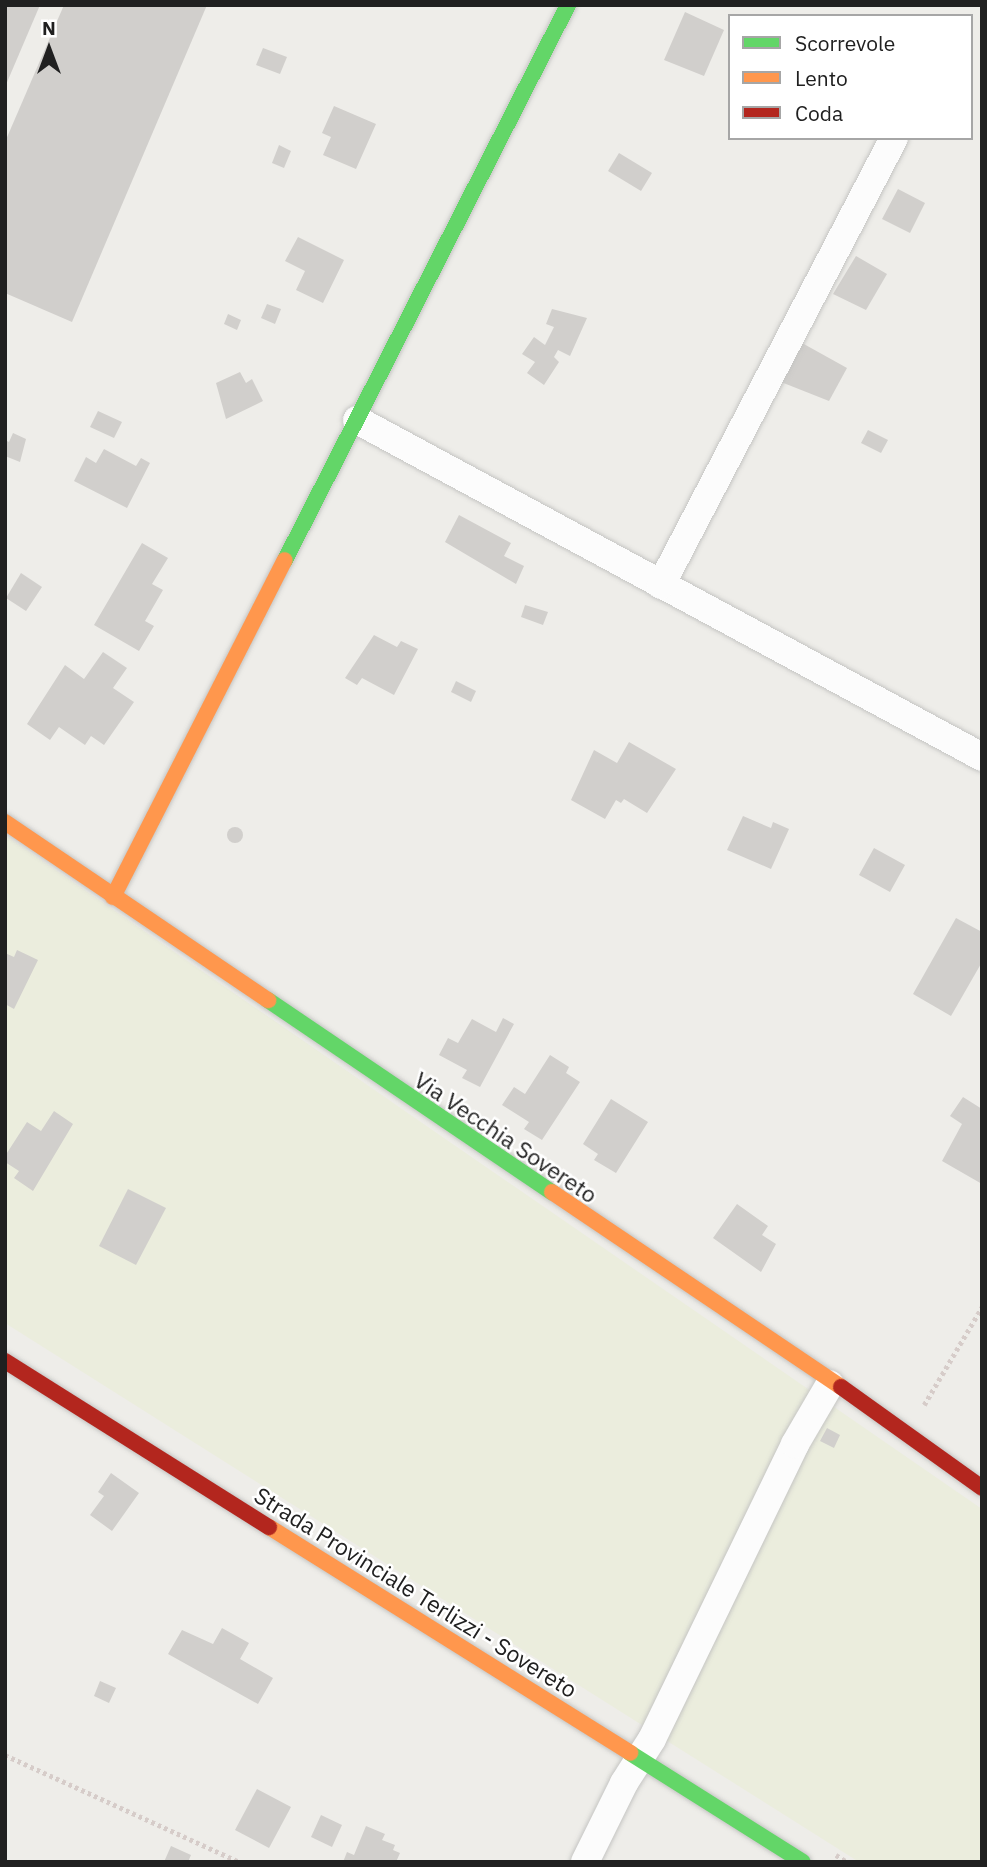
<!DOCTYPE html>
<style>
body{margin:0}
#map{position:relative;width:987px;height:1867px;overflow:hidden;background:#eeede9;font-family:"IBM Plex Sans",sans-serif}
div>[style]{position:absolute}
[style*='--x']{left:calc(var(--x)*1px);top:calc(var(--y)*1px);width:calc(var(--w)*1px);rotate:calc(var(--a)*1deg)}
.farmland>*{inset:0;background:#ebeddd}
.building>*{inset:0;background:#d1cfcc}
.round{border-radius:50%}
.path>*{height:4.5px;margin-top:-2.25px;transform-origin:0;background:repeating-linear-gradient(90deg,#d6ccc9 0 3.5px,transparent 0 7px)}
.roads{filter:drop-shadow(0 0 2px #c5c5c3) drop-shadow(0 0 2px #c5c5c3)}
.street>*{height:28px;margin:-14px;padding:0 14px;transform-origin:14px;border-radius:14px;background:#fcfcfc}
.fast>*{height:16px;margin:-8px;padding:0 8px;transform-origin:8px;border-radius:8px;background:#63d668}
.slow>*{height:16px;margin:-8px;padding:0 8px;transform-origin:8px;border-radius:8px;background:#ff974d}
.jam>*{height:16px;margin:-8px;padding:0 8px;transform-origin:8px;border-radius:8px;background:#b3261e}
span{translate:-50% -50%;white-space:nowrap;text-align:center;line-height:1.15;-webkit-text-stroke:5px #fff;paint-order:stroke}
.street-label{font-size:23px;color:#202020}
.frame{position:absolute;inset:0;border:7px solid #202020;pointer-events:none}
.legend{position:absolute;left:728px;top:14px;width:245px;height:126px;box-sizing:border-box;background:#fff;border:2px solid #a6a6a6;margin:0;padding:9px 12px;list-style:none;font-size:21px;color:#202020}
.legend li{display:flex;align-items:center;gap:14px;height:35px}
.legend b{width:35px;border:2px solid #a6a6a6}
.north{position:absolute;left:14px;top:14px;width:70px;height:70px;-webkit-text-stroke:5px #fff;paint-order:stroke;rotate:0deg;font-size:19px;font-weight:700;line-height:28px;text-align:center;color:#202020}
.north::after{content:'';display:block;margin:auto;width:24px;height:32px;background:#202020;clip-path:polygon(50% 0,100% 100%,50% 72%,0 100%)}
</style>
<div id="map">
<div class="farmland">
<i style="clip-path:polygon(5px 835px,982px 1509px,982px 1862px,859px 1862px,5px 1323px)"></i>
</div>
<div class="building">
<i style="clip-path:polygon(5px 5px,40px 5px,5px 87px)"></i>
<i style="clip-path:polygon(64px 5px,207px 5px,72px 322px,5px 293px,5px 142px)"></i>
<i style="clip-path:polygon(685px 12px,724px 30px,704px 76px,664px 60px)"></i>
<i style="clip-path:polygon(263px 48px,287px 57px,280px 74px,256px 65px)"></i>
<i style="clip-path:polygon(334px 106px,376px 124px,356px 169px,323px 155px,331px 137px,322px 133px)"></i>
<i style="clip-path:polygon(279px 145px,291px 151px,284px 168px,272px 163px)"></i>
<i style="clip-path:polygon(619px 153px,652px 173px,641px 191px,608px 171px)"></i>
<i style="clip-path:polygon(898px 189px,925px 203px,910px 233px,882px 219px)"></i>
<i style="clip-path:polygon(298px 237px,344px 260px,323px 303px,296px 290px,305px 271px,285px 261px)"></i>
<i style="clip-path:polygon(856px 256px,887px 274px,866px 310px,833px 294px)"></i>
<i style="clip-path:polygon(267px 304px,281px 309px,275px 324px,261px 318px)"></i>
<i style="clip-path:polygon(552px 309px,587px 318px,570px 356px,558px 350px,554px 357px,559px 362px,544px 385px,527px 373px,535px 362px,522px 354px,534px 337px,545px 345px,554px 327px,546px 324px)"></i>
<i style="clip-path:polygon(228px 314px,241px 320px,237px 330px,224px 324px)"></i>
<i style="clip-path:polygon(802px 343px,847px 368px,829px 401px,781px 382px)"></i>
<i style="clip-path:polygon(240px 372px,246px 383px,252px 379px,263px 401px,226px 419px,216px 383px)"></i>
<i style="clip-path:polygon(98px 411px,122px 422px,114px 438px,90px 427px)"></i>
<i style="clip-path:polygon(868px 430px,888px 440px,881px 453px,861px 443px)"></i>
<i style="clip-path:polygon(13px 433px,26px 439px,20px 462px,5px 456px,5px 440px,9px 442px)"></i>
<i style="clip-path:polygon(104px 449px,136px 466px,141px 458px,150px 463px,127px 508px,74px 481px,86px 457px,96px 463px)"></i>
<i style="clip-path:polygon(459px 515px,511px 543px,504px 556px,524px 566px,516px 584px,445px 542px)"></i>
<i style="clip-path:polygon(142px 543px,168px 558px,152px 584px,163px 590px,145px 621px,154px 626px,139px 651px,94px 625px)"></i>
<i style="clip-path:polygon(21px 573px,42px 587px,26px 611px,6px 598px)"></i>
<i style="clip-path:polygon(525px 605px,548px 612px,543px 625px,521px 617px)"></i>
<i style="clip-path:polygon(374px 635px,397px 647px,401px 641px,418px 649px,394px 695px,362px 678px,357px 685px,345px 678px)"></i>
<i style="clip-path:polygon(103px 652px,127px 668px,113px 688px,134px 702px,104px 745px,91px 736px,85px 745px,59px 727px,50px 740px,27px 724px,65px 665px,84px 679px)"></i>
<i style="clip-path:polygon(456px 681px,476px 691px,471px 702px,451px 692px)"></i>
<i style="clip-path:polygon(629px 742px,676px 769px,647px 813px,624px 799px,621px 803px,616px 800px,605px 819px,571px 800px,594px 750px,617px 763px)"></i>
<i style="clip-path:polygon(743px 816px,771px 828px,773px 822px,789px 829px,771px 869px,727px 850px)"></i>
<i class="round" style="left:227px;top:827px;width:16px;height:16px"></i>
<i style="clip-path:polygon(874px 848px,905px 865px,890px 892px,859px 875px)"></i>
<i style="clip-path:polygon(956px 918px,982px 932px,982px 962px,951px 1016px,913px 994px)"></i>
<i style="clip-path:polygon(17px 950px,38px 960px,14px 1009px,5px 1004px,5px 953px,14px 957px)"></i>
<i style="clip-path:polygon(503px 1018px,514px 1024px,480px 1087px,462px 1078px,467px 1070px,439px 1055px,448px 1038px,458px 1043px,472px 1019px,496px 1032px)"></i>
<i style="clip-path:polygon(550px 1055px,569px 1067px,566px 1073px,580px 1082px,542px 1140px,524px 1129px,529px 1122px,502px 1105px,514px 1087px,525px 1094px)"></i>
<i style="clip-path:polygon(963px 1097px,982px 1109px,982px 1184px,942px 1161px,962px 1124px,950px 1116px)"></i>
<i style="clip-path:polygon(611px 1099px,648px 1122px,616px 1173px,594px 1160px,598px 1154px,583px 1144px)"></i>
<i style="clip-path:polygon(54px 1111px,73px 1124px,33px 1191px,14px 1178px,19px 1171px,5px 1162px,5px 1156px,27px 1122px,41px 1131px)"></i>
<i style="clip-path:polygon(128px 1189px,166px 1208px,136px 1265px,99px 1246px)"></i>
<i style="clip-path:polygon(737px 1204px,768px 1226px,762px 1235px,776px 1244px,761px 1272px,713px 1238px)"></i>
<i style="clip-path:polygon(827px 1428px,840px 1435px,834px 1448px,820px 1441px)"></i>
<i style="clip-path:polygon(111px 1473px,139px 1493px,112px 1531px,90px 1515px,104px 1496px,98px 1492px)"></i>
<i style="clip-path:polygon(222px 1628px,249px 1643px,240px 1659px,273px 1678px,258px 1704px,168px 1654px,182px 1630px,213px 1644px)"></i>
<i style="clip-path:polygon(100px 1681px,116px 1688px,109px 1703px,94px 1696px)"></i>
<i style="clip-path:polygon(257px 1789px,291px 1807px,269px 1848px,235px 1830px)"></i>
<i style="clip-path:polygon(321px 1815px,342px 1825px,332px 1847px,311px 1837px)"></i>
<i style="clip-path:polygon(366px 1826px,385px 1834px,382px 1840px,395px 1845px,393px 1850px,400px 1853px,396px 1862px,343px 1862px,347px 1852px,354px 1855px)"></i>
<i style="clip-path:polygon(171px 1846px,191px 1855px,188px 1862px,164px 1862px)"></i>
</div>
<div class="path">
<i style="--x:924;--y:1405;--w:114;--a:-59.4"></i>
<i style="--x:5;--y:1755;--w:258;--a:24.5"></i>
<i style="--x:836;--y:1855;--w:13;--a:32"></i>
</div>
<div class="roads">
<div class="street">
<i style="--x:357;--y:420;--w:710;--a:28.33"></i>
<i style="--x:661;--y:585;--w:504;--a:-62.47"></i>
<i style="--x:585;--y:1862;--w:88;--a:-63.7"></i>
<i style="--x:624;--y:1783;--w:52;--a:-57.5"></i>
<i style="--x:652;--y:1739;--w:328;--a:-64.1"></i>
<i style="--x:795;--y:1444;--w:69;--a:-59.7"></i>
</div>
<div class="fast">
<i style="--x:285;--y:560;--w:623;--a:-62.98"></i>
<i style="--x:268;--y:1000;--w:343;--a:34.1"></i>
<i style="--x:630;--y:1753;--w:204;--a:32.2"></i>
</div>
<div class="slow">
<i style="--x:5;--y:822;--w:318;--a:34.1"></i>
<i style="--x:113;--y:897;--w:378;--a:-63"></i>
<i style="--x:552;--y:1192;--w:349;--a:34"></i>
<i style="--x:269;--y:1527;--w:426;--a:32"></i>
</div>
<div class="jam">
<i style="--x:5;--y:1361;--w:312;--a:32.2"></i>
<i style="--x:841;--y:1387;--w:173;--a:35.6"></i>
</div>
</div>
<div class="street-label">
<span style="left:506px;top:1137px;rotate:34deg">Via Vecchia Sovereto</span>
<span style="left:416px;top:1592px;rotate:32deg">Strada Provinciale Terlizzi - Sovereto</span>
</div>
<div class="frame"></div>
<ul class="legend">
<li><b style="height:9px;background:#63d668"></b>Scorrevole</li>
<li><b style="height:9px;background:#ff974d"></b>Lento</li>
<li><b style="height:9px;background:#b3261e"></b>Coda</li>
</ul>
<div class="north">N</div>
</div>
